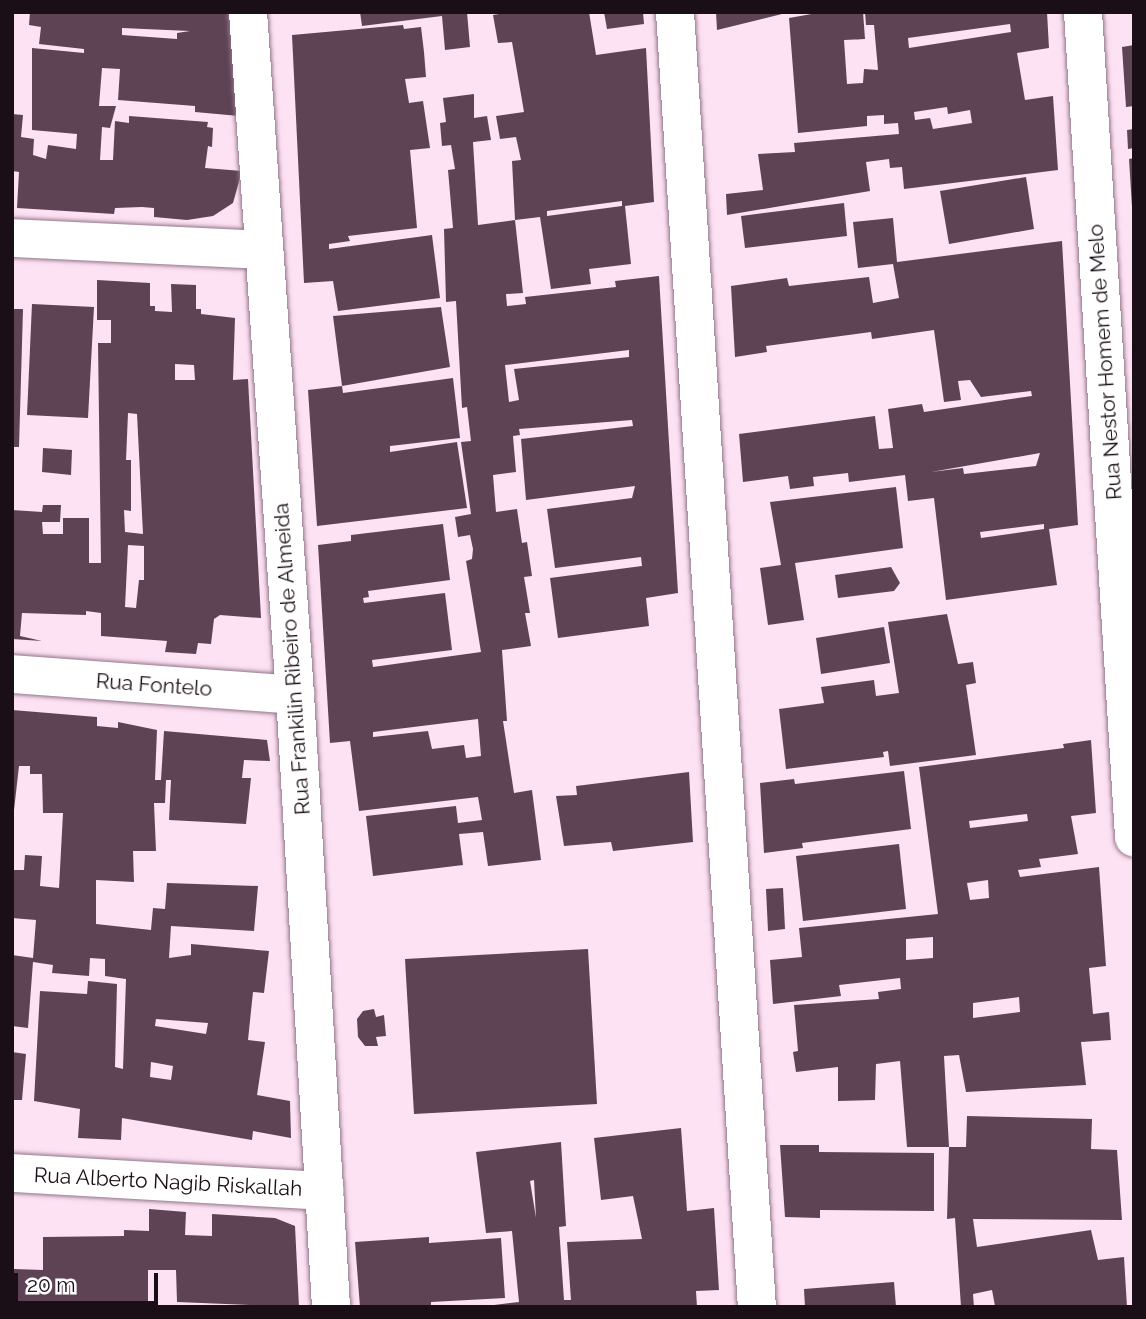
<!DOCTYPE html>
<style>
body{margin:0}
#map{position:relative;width:1146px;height:1319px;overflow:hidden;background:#fde2f3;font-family:Raleway,sans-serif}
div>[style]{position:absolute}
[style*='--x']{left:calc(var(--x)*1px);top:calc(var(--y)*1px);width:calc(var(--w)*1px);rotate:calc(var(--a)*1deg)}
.building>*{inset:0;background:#5d4354}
.roads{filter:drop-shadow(0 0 2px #927588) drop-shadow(0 0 2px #927588)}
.minor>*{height:38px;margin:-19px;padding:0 19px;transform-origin:19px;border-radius:19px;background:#fff}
span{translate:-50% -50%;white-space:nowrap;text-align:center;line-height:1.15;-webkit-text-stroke:7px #fff;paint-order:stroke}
.street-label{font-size:21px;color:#1a0f17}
.frame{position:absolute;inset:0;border:14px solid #1a0f17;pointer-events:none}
.scale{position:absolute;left:14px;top:1273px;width:144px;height:32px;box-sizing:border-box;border:4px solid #1a0f17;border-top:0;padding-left:9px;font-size:21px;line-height:24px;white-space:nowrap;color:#1a0f17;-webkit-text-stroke:5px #fff;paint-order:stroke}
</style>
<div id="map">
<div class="building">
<i style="clip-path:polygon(evenodd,30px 12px,232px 12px,239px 116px,195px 112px,195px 106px,118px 100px,120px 69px,102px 68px,99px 106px,116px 106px,110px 128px,102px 127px,100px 160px,113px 160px,115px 121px,129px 123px,129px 116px,208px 122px,207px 127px,213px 128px,212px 147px,208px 146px,205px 168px,242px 171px,233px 203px,213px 216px,187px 220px,154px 217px,154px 208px,142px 207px,115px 208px,114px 214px,17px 208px,19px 172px,12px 171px,12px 114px,23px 115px,21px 137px,34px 139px,33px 155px,46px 159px,48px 145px,76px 149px,77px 134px,32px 130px,32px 48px,84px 53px,84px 49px,39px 44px,41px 27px,29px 25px,30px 12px,122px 28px,190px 31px,177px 33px,177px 39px,122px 35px,122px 28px)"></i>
<i style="clip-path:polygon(360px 12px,467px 12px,470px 47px,445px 50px,442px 16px,362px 26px)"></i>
<i style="clip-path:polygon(evenodd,512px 12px,589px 12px,596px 55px,646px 48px,654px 202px,625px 206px,631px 264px,589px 269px,591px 284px,551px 289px,540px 217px,515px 220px,512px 161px,521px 160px,516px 137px,500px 139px,496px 116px,524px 112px,512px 42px,498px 43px,493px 15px,512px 12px,622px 201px,622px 206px,547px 216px,547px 211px,622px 201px)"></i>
<i style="clip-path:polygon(604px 12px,643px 12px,644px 24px,607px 29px)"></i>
<i style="clip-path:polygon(716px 12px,782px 12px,782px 14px,717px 30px)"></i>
<i style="clip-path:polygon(evenodd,823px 12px,863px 12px,865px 39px,844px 40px,847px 84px,863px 83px,864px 69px,878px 70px,874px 25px,866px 25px,865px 12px,1047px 12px,1049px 48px,1017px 53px,1025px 100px,1053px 96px,1058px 170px,904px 189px,902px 167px,890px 168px,889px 159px,866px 162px,870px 191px,727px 215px,726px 194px,763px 190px,758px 154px,795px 152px,794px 143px,899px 134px,898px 123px,884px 124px,884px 115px,867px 116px,867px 126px,798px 133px,789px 18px,823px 12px,1010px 24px,1011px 32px,909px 48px,908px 38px,1010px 24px,823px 12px,947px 107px,948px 114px,970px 110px,972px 123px,933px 129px,930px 118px,915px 120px,914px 112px,947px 107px)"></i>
<i style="clip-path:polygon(403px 25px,404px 29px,421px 27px,424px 52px,426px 77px,405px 79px,409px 103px,423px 101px,430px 148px,410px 150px,417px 228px,348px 236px,350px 241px,329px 244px,329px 249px,432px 235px,440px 298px,338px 311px,333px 281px,304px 283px,292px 35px)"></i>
<i style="clip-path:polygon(1134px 45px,1134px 106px,1126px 107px,1122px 47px)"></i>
<i style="clip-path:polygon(evenodd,474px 94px,474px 118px,487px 116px,491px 140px,473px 142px,478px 225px,515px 220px,523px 293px,506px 294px,507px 306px,526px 304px,525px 297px,616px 287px,615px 281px,659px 276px,678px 593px,646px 598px,649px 626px,558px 638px,550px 578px,642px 566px,641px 557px,555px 568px,547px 509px,632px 498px,635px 486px,526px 500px,521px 439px,633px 426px,632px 420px,519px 429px,520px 435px,513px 436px,516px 472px,493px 475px,496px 512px,517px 509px,522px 543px,527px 542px,532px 576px,524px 577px,530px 613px,525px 613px,531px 646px,502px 650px,507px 721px,503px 721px,514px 793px,532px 790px,541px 860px,488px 866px,483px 832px,459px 834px,463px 865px,373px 876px,366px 816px,456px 806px,458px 823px,482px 820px,478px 797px,359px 811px,350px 741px,330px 743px,318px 545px,351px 541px,351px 535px,443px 524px,450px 580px,368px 591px,369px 597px,363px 598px,364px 603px,445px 593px,452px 650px,372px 660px,373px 667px,481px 652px,466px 561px,472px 559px,473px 549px,470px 535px,458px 537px,455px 517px,471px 514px,461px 442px,471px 441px,467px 407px,462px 408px,456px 301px,446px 302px,444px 229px,453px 228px,448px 170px,455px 169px,451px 145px,442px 146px,440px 123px,446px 122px,443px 98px,474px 94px,629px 350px,629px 357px,514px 369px,519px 400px,509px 402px,505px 365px,629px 350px,474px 94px,478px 719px,481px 756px,466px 758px,464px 745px,432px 749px,428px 731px,373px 737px,373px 732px,478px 719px)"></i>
<i style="clip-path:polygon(1134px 129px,1134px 148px,1128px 149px,1127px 130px)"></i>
<i style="clip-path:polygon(1134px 158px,1134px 207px,1132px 207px,1129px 159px)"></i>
<i style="clip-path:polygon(1026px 177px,1034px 229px,949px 244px,940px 191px)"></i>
<i style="clip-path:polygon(844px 203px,847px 236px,745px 248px,741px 216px)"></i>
<i style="clip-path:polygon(evenodd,893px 218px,897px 262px,1062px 241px,1078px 525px,1049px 529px,1057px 585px,946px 600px,934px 498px,908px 501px,905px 475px,849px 482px,848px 473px,813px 477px,814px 486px,790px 489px,788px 476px,743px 482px,739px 434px,875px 416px,879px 449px,893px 448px,888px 409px,922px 404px,924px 412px,1032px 396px,1031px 391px,981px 397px,970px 380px,958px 381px,961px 400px,944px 402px,934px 330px,872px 339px,871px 332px,766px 346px,767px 352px,735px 357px,731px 286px,787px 278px,789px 286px,869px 277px,873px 303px,899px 298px,893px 264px,858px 268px,853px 222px,893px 218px,1040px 453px,1036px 466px,964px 474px,963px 468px,931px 472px,1040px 453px,893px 218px,1044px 524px,1044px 529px,981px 538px,980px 532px,1044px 524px)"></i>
<i style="clip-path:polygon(evenodd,97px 280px,150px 283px,150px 306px,155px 306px,155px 311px,172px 312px,171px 284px,196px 285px,196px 309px,201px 309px,201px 314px,235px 318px,233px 380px,248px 379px,261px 618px,220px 615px,214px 619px,211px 644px,198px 643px,196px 654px,165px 652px,167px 641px,101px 636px,101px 613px,86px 611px,86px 615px,22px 613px,20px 636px,42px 641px,12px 639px,12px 510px,42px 512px,43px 505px,61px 505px,60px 522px,42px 522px,43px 534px,63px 534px,63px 518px,89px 518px,89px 563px,101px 563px,98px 343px,111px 343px,111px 320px,97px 320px,97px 280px,175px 364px,194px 365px,195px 380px,175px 380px,175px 364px,97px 280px,128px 413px,137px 414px,143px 534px,125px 532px,124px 510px,131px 511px,131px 460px,126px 460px,128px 413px,97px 280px,128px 545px,144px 546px,144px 580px,139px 580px,136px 608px,125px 607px,128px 545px)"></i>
<i style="clip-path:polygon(32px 304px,94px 307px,88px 418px,27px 415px)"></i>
<i style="clip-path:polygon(441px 307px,450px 367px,342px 386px,343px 393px,453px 378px,460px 438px,390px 446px,390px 452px,457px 442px,467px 508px,317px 526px,308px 390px,342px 386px,333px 316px)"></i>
<i style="clip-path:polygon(12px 309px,23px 309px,19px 447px,12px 447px)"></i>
<i style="clip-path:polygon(43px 448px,72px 450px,71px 475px,42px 472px)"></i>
<i style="clip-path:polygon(896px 487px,903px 548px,795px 563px,804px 620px,768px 625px,760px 568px,781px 565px,770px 502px)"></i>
<i style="clip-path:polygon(891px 567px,900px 583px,894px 591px,838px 598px,835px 575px)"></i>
<i style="clip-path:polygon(947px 614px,958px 664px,973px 662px,976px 683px,966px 685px,976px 755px,890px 766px,888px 751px,883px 752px,884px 757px,786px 769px,779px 709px,824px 703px,821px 687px,874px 680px,876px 696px,899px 693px,888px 622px)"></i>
<i style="clip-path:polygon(884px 627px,890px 663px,821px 674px,816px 638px)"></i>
<i style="clip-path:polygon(evenodd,12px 710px,97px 717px,97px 726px,118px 728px,118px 722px,157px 730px,155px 780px,161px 780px,164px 731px,267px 740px,270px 761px,244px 760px,242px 778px,251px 778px,246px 824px,169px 820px,171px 780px,166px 780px,165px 803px,154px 803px,156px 851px,133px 851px,134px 882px,96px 880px,96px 924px,151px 930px,153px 908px,165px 909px,167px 883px,258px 886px,254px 931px,171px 926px,169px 958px,191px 955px,191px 944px,269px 951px,264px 993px,253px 992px,248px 1040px,265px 1042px,257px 1095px,290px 1101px,291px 1138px,253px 1131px,252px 1140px,122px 1118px,121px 1140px,78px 1138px,80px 1109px,34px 1101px,40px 991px,87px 994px,88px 981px,117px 984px,115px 1067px,123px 1069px,126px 979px,105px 976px,105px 959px,90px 958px,89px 976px,52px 973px,53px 965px,33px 962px,28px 1028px,12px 1026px,12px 955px,33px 958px,36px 920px,12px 918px,12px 870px,24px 870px,25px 855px,42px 856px,40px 886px,59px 888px,63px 813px,43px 813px,42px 774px,30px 774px,30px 766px,19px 766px,12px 828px,12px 710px,156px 1019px,208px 1023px,206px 1034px,155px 1026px,156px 1019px,12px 710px,151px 1062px,173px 1066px,171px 1080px,150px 1077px,151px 1062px)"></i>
<i style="clip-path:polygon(evenodd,1091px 740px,1096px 813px,1071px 816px,1078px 854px,1039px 859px,1041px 867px,1018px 870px,1020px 877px,1099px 867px,1106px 966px,1089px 968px,1093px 1014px,1109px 1012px,1111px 1040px,1081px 1042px,1086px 1085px,966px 1092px,959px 1055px,944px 1056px,949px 1147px,907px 1147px,900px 1061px,876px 1064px,875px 1100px,838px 1101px,838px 1067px,796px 1072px,793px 1052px,798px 1051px,794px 1005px,879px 999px,878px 992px,901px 989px,900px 978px,839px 985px,841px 996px,773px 1004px,770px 960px,802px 957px,799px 928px,938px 914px,919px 767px,1064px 748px,1063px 744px,1091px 740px,1027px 814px,1028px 821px,970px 828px,969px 821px,1027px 814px,1091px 740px,988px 880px,989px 898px,970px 900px,967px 883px,988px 880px,1091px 740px,933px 937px,933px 958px,906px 960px,906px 939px,933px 937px,1091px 740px,1019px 997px,1020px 1012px,973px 1018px,973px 1003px,1019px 997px)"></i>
<i style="clip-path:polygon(904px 771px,911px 829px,802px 843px,803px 848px,764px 853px,760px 783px,794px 779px,795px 784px)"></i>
<i style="clip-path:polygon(689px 772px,693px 842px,613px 851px,611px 842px,564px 846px,556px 796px,577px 795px,576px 786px)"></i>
<i style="clip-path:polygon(899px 844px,906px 909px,803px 921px,796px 856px)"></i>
<i style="clip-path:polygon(783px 888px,785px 929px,768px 931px,766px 889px)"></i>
<i style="clip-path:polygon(588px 949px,597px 1104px,414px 1114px,405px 959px)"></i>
<i style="clip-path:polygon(374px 1009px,376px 1017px,384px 1015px,386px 1036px,376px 1037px,378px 1046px,365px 1046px,358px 1037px,357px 1019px,363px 1011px)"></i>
<i style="clip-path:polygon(12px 1052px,26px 1054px,22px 1100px,12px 1100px)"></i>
<i style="clip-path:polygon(967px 1116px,1092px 1119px,1091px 1149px,1117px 1150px,1122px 1220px,973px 1219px,977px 1247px,1091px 1230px,1098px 1260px,1124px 1257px,1127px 1307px,1000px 1307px,995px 1306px,992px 1290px,973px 1294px,974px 1307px,961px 1307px,955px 1218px,947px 1219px,949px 1147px,966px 1147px)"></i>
<i style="clip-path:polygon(evenodd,681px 1128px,687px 1211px,714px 1208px,719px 1290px,696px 1291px,697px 1307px,478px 1307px,519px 1302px,512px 1231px,486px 1233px,476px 1152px,561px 1142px,566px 1226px,559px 1227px,564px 1300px,571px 1300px,567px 1242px,642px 1239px,633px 1196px,601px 1200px,594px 1138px,681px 1128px,534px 1180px,536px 1218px,530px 1181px,534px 1180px)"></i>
<i style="clip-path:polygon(780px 1145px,819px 1145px,819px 1152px,934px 1153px,934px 1211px,820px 1210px,820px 1218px,785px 1217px)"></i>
<i style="clip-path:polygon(149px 1209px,186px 1212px,185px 1235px,212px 1236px,212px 1214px,275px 1218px,295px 1226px,299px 1307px,177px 1302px,176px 1270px,148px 1270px,148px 1307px,57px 1303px,57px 1307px,13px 1307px,14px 1269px,43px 1270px,43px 1237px,124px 1236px,124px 1230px,149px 1231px)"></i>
<i style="clip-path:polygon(429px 1237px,429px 1243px,501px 1238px,505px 1298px,431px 1302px,431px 1307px,360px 1307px,355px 1242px)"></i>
<i style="clip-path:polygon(894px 1282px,896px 1307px,805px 1307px,804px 1289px)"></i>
</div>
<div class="roads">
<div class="minor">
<i style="--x:248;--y:12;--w:685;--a:86.06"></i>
<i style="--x:295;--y:695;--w:613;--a:86.63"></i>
<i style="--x:675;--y:12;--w:1298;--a:86.38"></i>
<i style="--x:1083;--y:12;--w:827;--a:86.46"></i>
<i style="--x:12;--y:238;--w:250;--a:2.7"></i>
<i style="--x:12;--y:674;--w:284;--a:4.2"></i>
<i style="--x:12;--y:1173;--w:313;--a:3.3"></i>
</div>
</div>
<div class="street-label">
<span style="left:1105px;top:362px;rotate:-94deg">Rua Nestor Homem de Melo</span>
<span style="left:292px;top:659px;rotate:-94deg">Rua Frankilin Ribeiro de Almeida</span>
<span style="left:154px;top:685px;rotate:4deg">Rua Fontelo</span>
<span style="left:168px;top:1182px;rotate:3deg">Rua Alberto Nagib Riskallah</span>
</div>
<div class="frame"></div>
<div class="scale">20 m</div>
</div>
